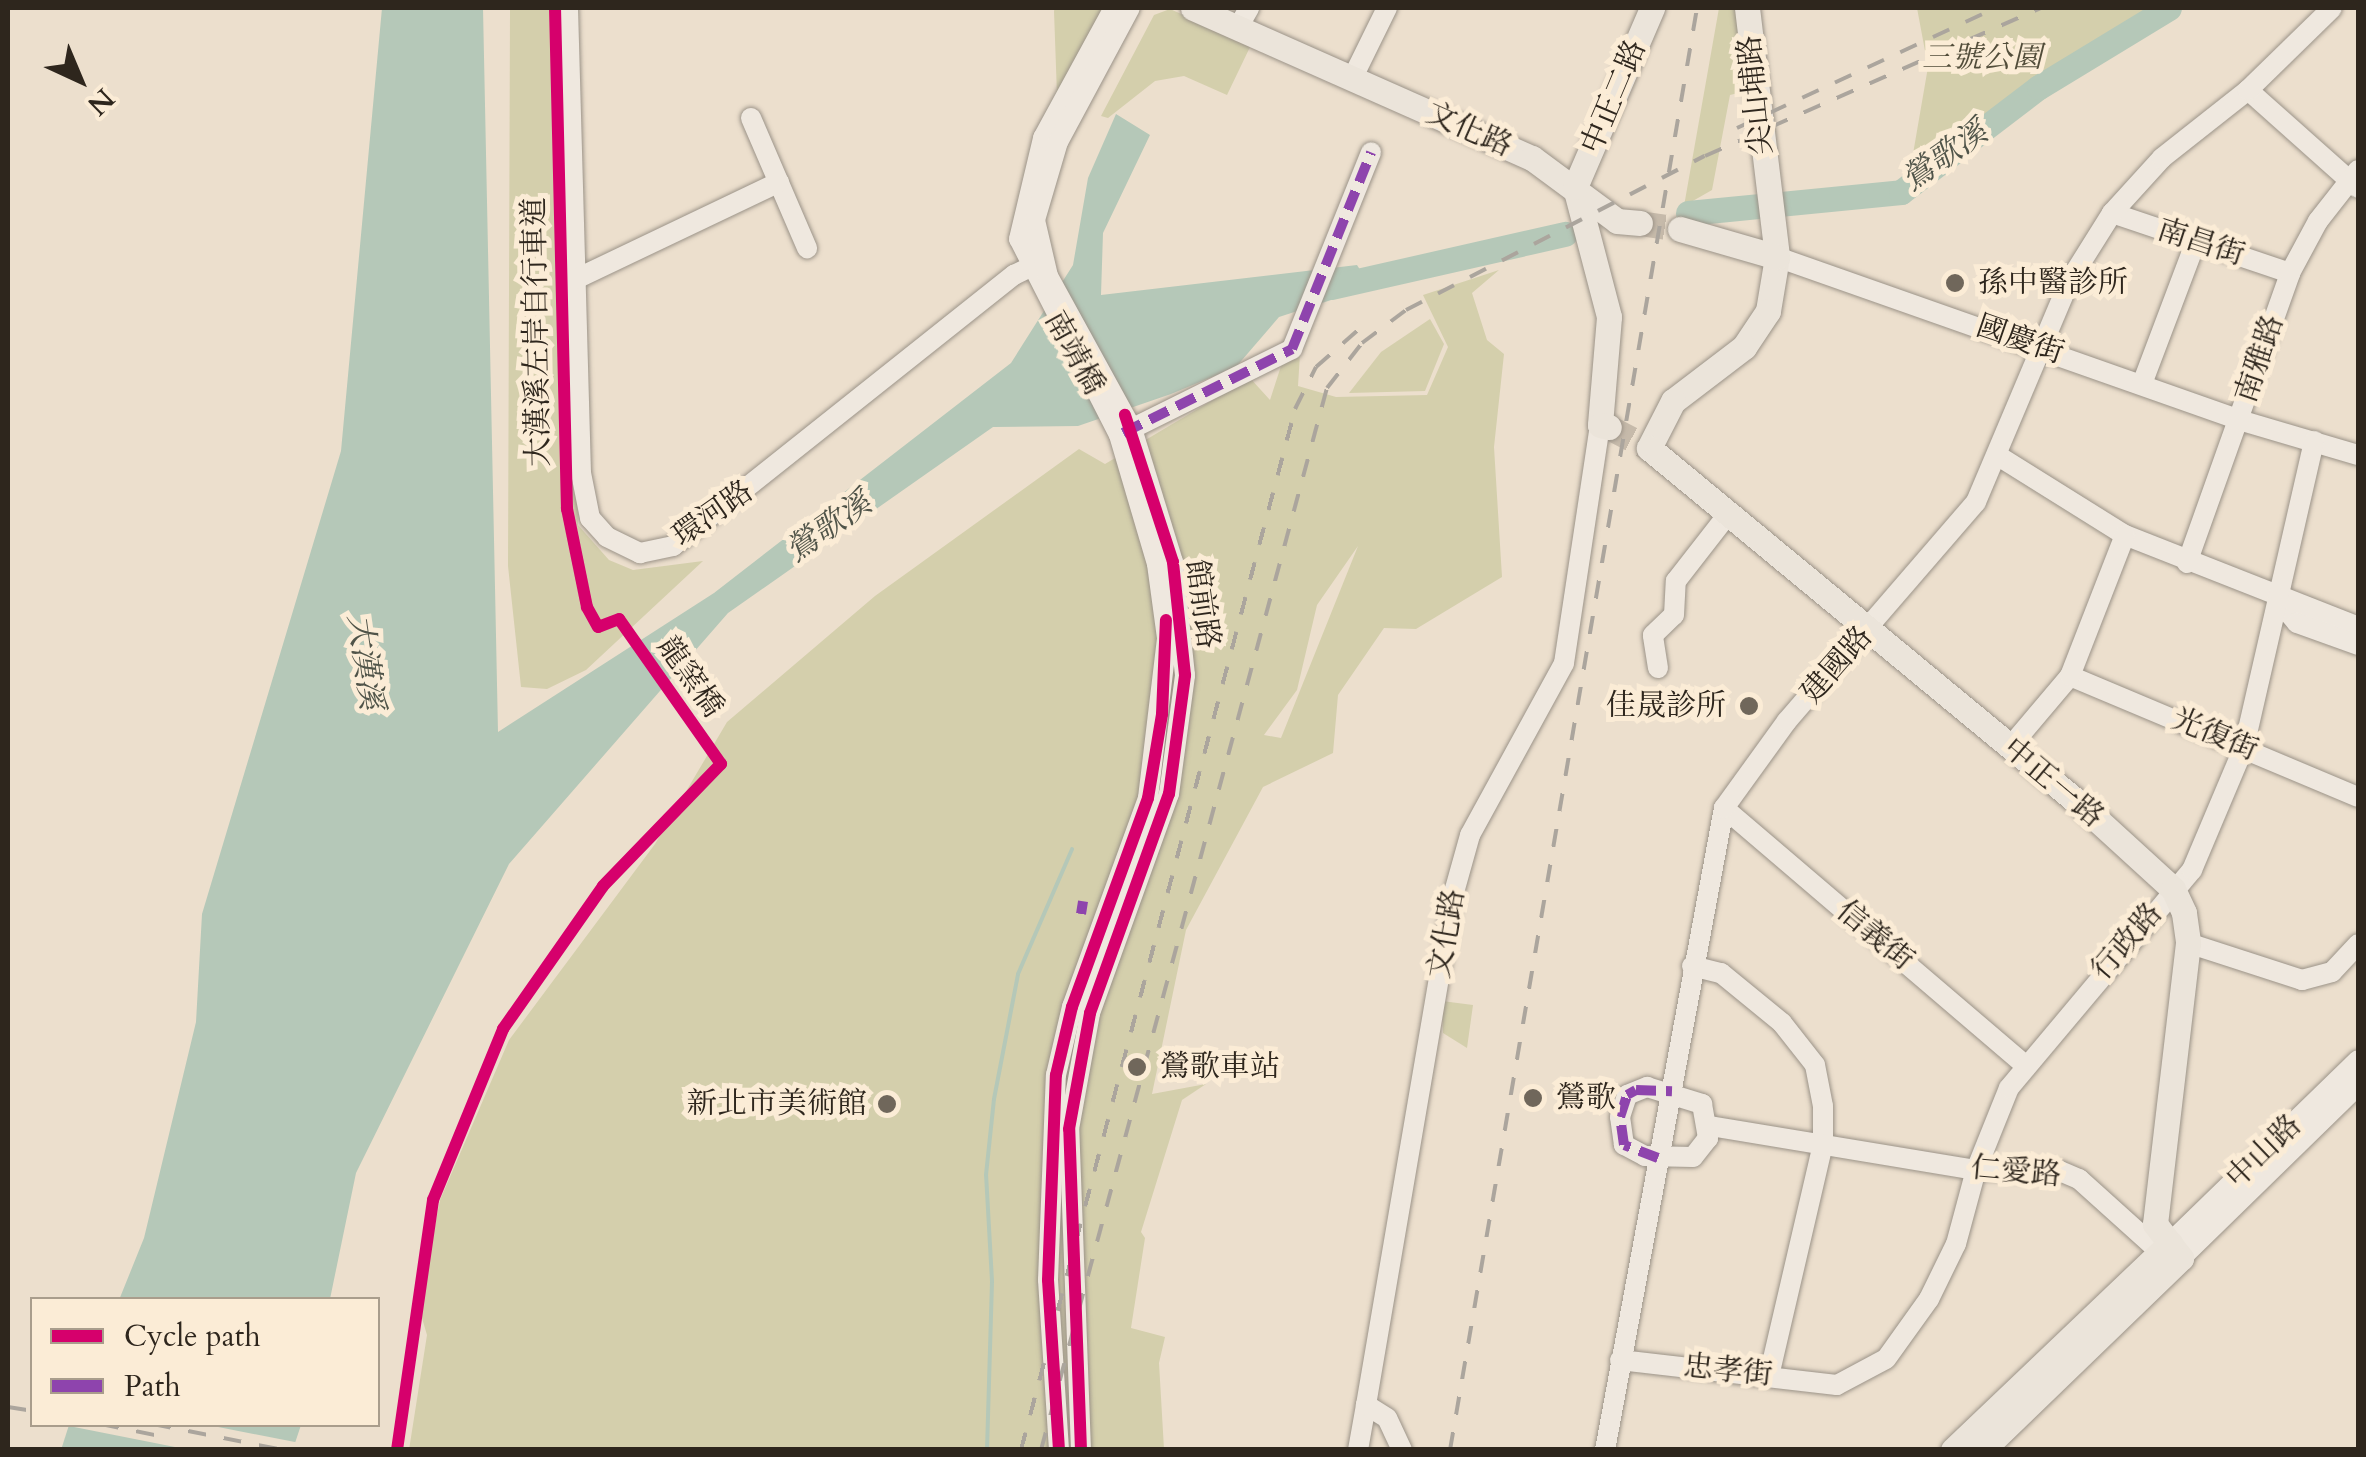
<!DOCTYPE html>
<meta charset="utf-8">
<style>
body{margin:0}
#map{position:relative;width:2366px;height:1457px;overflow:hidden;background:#ecdfcd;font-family:Cardo,"Noto Serif TC",serif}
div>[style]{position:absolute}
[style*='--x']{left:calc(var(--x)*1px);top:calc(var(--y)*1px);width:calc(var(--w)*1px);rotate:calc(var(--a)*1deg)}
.green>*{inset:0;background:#d4cfac}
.water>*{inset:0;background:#b5c8b8}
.pier>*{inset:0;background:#ecdfcd}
.stream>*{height:4px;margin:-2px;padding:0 2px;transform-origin:2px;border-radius:2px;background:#b5c8b8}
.river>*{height:25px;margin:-12.5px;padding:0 12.5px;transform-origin:12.5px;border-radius:12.5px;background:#b5c8b8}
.major-tunnel>*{height:25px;margin-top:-12.5px;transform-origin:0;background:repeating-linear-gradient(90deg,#c6baaa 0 25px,transparent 0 37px)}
.roads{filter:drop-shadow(0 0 2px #9b9388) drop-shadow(0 0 2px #9b9388)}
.minor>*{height:20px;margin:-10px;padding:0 10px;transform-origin:10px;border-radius:10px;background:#efe8df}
.major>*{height:25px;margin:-12.5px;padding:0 12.5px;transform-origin:12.5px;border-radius:12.5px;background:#ebe4da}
.rail>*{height:4px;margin-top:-2px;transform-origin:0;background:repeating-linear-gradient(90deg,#aba59d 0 18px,transparent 0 36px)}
.quiet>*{height:10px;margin-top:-5px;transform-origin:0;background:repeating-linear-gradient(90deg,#8e44ad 0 20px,transparent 0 30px)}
.cycleway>*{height:12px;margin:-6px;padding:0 6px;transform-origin:6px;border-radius:6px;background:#d6006c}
.dots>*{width:28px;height:28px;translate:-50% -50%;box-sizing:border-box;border:5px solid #fbecd6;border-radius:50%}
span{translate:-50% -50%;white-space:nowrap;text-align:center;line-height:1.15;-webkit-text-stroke:10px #fbecd6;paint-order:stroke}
.park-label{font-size:30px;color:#524d3a;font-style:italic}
.street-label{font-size:30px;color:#2e261d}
.poi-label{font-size:30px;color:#2e261d}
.left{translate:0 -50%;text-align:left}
.right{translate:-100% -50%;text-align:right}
.water-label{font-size:32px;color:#505449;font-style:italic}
.frame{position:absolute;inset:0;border:10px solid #2e261d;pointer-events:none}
.legend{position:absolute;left:30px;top:1297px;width:350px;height:130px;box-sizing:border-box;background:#fbecd6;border:2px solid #a99d8c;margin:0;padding:12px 18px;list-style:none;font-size:30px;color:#2e261d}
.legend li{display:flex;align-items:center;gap:20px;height:50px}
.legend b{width:50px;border:2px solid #a99d8c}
.north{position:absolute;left:30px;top:30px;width:100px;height:100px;-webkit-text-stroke:8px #fbecd6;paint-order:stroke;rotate:136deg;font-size:28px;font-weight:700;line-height:40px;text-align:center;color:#2e261d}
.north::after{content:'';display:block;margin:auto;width:35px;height:45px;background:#2e261d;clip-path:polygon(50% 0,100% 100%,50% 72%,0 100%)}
</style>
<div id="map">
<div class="green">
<i style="clip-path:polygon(510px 8px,560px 8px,578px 525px,609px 560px,633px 570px,703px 561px,586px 670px,547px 689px,521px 687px,508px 566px)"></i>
<i style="clip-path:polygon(1055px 8px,1105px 8px,1057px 95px,1054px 11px)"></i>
<i style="clip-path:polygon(1719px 8px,1742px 8px,1746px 91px,1730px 95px,1712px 190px,1684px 206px)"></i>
<i style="clip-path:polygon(1917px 8px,2153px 8px,2014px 96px,1909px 177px,1928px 67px)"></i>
<i style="clip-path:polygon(1170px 9px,1251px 45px,1227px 95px,1184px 76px,1155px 81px,1108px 118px,1101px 116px,1154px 15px)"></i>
<i style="clip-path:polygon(evenodd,1499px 270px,1472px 293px,1487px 340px,1504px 354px,1494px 447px,1502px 577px,1416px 629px,1384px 628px,1338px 695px,1333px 753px,1263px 787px,1186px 930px,1152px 1094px,1206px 1084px,1182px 1100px,1141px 1232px,1145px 1238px,1131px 1328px,1165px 1337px,1159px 1363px,1164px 1449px,409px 1450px,427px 1335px,419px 1308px,440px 1200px,509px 1040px,655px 844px,727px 722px,875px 596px,1079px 449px,1105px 464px,1250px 378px,1270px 400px,1281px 366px,1300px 354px,1298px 386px,1336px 397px,1427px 395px,1448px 347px,1423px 295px,1499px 270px,1358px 546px,1281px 738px,1264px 735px,1297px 690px,1317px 605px,1358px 546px)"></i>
<i style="clip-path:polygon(1430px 319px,1444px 344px,1425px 391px,1349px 393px,1381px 352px)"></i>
<i style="clip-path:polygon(1442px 1001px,1473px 1005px,1467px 1048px,1443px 1033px)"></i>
</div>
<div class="water">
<i style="clip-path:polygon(382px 8px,483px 8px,498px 732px,714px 593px,1011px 363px,1073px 265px,1088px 178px,1116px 114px,1150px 135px,1103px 233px,1101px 295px,1357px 265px,1371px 287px,1279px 317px,1236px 367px,1171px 394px,1078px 426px,993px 427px,728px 613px,509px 864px,356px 1173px,330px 1299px,119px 1300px,144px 1238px,196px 1022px,202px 914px,341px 451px)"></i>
<i style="clip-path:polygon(69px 1425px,301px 1425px,293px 1449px,61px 1450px)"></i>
</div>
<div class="pier">
<i style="clip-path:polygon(64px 1425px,208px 1425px,300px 1443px,298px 1450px,185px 1449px)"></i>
</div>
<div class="stream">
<i style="--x:987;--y:1450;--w:169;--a:-88.3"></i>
<i style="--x:992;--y:1281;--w:106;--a:-93.2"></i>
<i style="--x:986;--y:1175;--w:76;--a:-84"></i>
<i style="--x:994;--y:1099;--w:127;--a:-79.1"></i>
<i style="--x:1018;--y:974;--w:136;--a:-66.6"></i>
</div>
<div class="river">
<i style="--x:1688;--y:213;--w:214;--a:-5.6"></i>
<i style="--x:1901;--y:192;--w:173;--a:-37.3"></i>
<i style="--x:2039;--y:87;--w:152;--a:-31.3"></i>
<i style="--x:1331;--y:287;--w:240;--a:-12.8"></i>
</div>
<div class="major-tunnel">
<i style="--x:1640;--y:223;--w:40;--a:8.5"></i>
<i style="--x:1609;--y:427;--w:45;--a:27.7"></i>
</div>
<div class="roads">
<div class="minor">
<i style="--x:568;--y:8;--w:465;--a:88.4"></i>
<i style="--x:581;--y:473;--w:46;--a:78.7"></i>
<i style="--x:590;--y:518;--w:25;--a:48"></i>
<i style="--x:607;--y:537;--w:37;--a:26"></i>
<i style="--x:640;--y:553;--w:34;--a:-12"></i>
<i style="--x:673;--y:546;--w:436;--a:-38.5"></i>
<i style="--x:1014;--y:275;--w:25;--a:-26"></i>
<i style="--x:1237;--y:29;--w:24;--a:-60"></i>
<i style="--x:1353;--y:77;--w:77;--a:-63.8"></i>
<i style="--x:2248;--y:90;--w:147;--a:41.7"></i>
<i style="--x:751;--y:118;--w:142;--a:66.7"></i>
<i style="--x:2112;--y:213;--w:188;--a:18.6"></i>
<i style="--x:1777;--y:257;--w:490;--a:19.4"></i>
<i style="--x:2239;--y:420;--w:124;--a:16.4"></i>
<i style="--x:576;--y:279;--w:225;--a:-25.5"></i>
<i style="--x:2142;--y:384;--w:153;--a:-69.3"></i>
<i style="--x:1121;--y:434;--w:191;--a:-26.4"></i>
<i style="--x:1292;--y:349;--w:212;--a:-68.1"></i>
<i style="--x:2000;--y:457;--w:147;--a:32"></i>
<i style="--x:2125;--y:535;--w:251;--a:21.5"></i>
<i style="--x:2187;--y:563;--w:308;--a:-70.4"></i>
<i style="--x:2290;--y:273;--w:59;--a:-61.7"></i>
<i style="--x:2318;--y:221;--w:65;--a:-51.9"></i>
<i style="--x:2277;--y:599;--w:31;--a:50"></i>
<i style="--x:2297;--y:623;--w:65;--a:19.8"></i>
<i style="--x:1658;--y:668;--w:33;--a:-99"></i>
<i style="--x:1653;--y:635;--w:29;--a:-44"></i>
<i style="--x:1674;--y:615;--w:34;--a:-87"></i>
<i style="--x:1676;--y:581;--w:86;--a:-52.1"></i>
<i style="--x:2070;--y:676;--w:312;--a:22.8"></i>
<i style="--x:2010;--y:747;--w:93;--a:-49.8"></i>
<i style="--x:2070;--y:676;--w:151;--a:-68.7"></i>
<i style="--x:1724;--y:808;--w:396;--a:40.5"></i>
<i style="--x:2188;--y:943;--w:120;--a:18"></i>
<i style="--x:2302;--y:980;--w:31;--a:-15"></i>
<i style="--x:2332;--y:972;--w:38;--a:-47"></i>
<i style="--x:1692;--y:966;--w:30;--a:14"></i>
<i style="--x:1721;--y:973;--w:79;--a:39.3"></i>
<i style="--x:1782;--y:1023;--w:53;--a:51.8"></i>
<i style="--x:1815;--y:1065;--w:42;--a:79"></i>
<i style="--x:1823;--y:1106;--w:38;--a:90"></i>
<i style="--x:1823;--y:1144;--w:238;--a:103.1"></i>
<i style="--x:1647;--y:1087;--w:58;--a:17.2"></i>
<i style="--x:1702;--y:1104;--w:35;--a:80"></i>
<i style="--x:1708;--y:1138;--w:24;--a:128"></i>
<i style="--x:1693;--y:1157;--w:48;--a:-178.8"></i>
<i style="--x:1645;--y:1156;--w:24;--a:-152"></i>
<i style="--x:1624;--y:1145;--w:28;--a:-98"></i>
<i style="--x:1620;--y:1117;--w:23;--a:-72"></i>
<i style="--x:1627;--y:1095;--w:22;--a:-22"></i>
<i style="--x:1710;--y:1126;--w:270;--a:9.4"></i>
<i style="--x:1976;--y:1170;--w:84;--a:0.7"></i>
<i style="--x:2060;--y:1171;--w:21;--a:23"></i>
<i style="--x:2079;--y:1179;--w:108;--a:42"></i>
<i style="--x:2159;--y:1251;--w:23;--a:18"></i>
<i style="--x:2181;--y:1258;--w:248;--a:-44.3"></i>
<i style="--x:2170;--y:1243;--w:262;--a:-44.2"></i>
<i style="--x:1620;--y:1360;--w:218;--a:6.6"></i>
<i style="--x:1837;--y:1385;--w:55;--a:-28"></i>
<i style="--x:1886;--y:1359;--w:74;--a:-54.4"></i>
<i style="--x:1929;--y:1299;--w:61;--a:-63.9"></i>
<i style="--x:1956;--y:1244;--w:77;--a:-74.9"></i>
<i style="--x:1976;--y:1170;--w:88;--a:-68.1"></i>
<i style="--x:2009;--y:1088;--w:285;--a:-50"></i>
<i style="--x:2192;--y:870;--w:134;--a:-67.1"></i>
<i style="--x:2244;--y:747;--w:314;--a:-77.1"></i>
<i style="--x:1059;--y:1450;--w:170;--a:-93.7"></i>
<i style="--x:1048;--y:1280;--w:205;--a:-87.8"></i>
<i style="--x:1056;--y:1075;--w:70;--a:-76.8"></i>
<i style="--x:1072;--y:1007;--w:222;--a:-70"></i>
<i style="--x:1148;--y:798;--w:161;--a:-83.2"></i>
<i style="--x:1167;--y:638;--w:75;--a:-97.7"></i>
<i style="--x:1157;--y:564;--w:134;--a:-106.4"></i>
<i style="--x:1119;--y:435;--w:220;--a:-117"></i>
<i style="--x:1019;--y:239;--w:104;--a:-76.6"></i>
<i style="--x:1043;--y:138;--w:148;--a:-61.4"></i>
<i style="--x:1081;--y:1450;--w:321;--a:-92.1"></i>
<i style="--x:1069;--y:1129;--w:118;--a:-79.7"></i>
<i style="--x:1090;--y:1013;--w:233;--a:-70.2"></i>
<i style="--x:1169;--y:794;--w:120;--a:-82.3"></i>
<i style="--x:1185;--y:675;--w:114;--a:-96.1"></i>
<i style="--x:1173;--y:562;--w:139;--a:-107.1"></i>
<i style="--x:1132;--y:429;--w:175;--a:-118.8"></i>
<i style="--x:1048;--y:276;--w:57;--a:-103.1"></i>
<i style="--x:1035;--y:220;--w:81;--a:-73.6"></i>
<i style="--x:1058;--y:142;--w:152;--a:-61.8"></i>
<i style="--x:1358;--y:1450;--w:46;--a:-79.9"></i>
<i style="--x:1402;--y:1450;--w:35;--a:-115"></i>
<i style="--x:1387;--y:1418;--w:25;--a:-148"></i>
<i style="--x:1366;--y:1405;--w:516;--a:-80.3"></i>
<i style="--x:1453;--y:896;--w:63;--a:-74.4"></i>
<i style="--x:1470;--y:835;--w:196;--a:-61.3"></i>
<i style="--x:1564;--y:663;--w:241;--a:-81.4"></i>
<i style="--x:1605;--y:1450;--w:653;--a:-79.5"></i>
<i style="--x:1724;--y:808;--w:107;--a:-54.1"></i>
<i style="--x:1787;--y:721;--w:289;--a:-49.2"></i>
<i style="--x:1976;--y:502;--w:241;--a:-67.1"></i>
<i style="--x:2070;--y:280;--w:79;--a:-57.9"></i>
<i style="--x:2112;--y:213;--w:74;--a:-47.7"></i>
<i style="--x:2162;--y:158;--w:110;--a:-38.3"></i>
<i style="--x:2248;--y:90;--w:117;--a:-44.3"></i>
</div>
<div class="major">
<i style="--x:1193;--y:8;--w:371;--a:23.9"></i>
<i style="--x:1532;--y:158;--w:106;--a:36.5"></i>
<i style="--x:1617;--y:221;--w:23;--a:5"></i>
<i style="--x:1747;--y:8;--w:251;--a:83.1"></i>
<i style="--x:1777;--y:257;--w:55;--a:99.5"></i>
<i style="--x:1768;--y:311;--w:43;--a:123.7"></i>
<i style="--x:1744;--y:347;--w:89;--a:142.7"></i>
<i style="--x:1673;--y:401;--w:53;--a:117.1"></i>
<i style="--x:1649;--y:448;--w:560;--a:39.57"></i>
<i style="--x:2081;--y:805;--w:125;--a:42.4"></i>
<i style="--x:2173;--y:889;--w:26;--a:65"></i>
<i style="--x:2184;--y:913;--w:30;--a:82"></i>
<i style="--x:2188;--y:943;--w:283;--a:96.7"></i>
<i style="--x:2155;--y:1224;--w:43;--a:52.6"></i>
<i style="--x:2181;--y:1258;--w:277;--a:136"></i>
<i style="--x:1575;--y:187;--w:134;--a:75.3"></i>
<i style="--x:1609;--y:317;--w:108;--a:94.8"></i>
<i style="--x:1600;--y:425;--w:9;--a:13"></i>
<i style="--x:1575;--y:187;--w:195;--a:-66.7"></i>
<i style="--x:1680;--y:229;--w:101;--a:16.1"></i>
<i style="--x:1953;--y:1450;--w:300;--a:-43.6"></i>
</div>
</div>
<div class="rail">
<i style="--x:1737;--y:128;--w:285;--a:-24.9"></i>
<i style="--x:8;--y:1407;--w:24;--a:9"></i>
<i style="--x:101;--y:1424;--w:69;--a:11.6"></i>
<i style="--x:153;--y:1424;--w:133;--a:11.3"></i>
<i style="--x:1021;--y:1450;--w:1076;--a:-75.25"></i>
<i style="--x:1295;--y:409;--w:47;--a:-63.4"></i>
<i style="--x:1316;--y:367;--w:65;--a:-41.3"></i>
<i style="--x:1041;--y:1450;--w:1100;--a:-74.93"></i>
<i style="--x:1327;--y:388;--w:57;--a:-52.1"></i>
<i style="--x:1362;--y:343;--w:55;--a:-36.9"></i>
<i style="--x:1406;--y:310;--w:336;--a:-27.3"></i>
<i style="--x:1705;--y:156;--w:366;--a:-23.8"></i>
<i style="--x:1450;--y:1450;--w:1463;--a:-80.28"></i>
</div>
<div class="quiet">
<i style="--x:1123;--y:433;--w:189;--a:-26.4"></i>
<i style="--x:1292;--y:349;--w:212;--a:-68.1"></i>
<i style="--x:1081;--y:914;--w:13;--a:-81"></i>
<i style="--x:1658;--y:1158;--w:36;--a:-159"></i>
<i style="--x:1624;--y:1145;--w:28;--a:-98"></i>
<i style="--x:1620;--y:1117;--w:23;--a:-72"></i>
<i style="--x:1627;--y:1095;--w:10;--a:-29"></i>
<i style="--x:1636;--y:1090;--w:36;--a:2"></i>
</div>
<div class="cycleway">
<i style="--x:397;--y:1450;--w:253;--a:-81.8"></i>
<i style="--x:433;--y:1200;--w:185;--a:-67.7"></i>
<i style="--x:503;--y:1029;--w:174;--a:-55"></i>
<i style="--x:603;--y:886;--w:170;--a:-46"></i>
<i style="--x:721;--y:764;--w:177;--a:-125.1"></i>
<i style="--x:619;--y:619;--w:22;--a:159"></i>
<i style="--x:598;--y:627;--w:23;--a:-119"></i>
<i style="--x:587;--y:607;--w:100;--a:-101.5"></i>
<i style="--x:567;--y:509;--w:501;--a:-91.37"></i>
<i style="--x:1059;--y:1450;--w:170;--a:-93.7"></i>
<i style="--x:1048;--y:1280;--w:205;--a:-87.8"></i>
<i style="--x:1056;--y:1075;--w:70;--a:-76.8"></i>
<i style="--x:1072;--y:1007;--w:222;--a:-70"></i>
<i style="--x:1148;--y:798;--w:85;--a:-80.5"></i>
<i style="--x:1162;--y:714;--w:94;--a:-87.6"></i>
<i style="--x:1081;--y:1450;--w:321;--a:-92.1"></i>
<i style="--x:1069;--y:1129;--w:118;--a:-79.7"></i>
<i style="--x:1090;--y:1013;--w:233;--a:-70.2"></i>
<i style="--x:1169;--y:794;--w:120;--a:-82.3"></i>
<i style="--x:1185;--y:675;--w:114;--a:-96.1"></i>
<i style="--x:1173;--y:562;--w:155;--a:-108.1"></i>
</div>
<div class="dots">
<i style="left:1955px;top:283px;background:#70675b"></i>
<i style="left:1749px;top:706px;background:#70675b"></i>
<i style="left:1137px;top:1067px;background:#70675b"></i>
<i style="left:1533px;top:1098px;background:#70675b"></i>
<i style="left:887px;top:1104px;background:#70675b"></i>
</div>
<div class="park-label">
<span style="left:1982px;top:58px">三號公園</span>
</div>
<div class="street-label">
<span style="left:1756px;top:95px;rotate:-96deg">尖山埔路</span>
<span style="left:1614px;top:97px;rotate:-67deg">中正二路</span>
<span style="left:1469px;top:130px;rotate:24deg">文化路</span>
<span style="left:2201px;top:243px;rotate:18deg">南昌街</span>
<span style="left:537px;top:332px;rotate:-91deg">大漢溪左岸自行車道</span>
<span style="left:2020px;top:340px;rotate:19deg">國慶街</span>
<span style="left:1074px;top:353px;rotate:61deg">南靖橋</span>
<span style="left:2260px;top:359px;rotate:-71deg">南雅路</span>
<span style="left:713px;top:514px;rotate:-35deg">環河路</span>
<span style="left:1202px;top:604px;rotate:82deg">館前路</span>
<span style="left:1837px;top:665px;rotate:-49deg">建國路</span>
<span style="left:690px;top:677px;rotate:55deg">龍窯橋</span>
<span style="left:2215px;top:735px;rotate:23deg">光復街</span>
<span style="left:2053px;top:783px;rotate:40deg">中正一路</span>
<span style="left:1447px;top:934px;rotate:-80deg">文化路</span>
<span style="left:1875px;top:936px;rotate:40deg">信義街</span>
<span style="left:2127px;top:942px;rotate:-49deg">行政路</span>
<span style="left:2264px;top:1152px;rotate:-44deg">中山路</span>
<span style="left:2016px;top:1172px;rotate:5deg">仁愛路</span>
<span style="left:1728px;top:1371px;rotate:6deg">忠孝街</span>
</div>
<div class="poi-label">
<span class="left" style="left:1978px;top:283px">孫中醫診所</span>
<span class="right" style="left:1726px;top:706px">佳晟診所</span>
<span class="left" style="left:1160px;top:1067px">鶯歌車站</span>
<span class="left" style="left:1556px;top:1098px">鶯歌</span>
<span class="right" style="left:867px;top:1104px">新北市美術館</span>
</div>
<div class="water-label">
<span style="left:1945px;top:156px;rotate:-35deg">鶯歌溪</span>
<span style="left:829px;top:527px;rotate:-35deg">鶯歌溪</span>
<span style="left:365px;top:662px;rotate:82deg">大漢溪</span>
</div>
<div class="frame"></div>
<ul class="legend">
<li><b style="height:12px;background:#d6006c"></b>Cycle path</li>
<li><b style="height:12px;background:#8e44ad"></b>Path</li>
</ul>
<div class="north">N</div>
</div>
